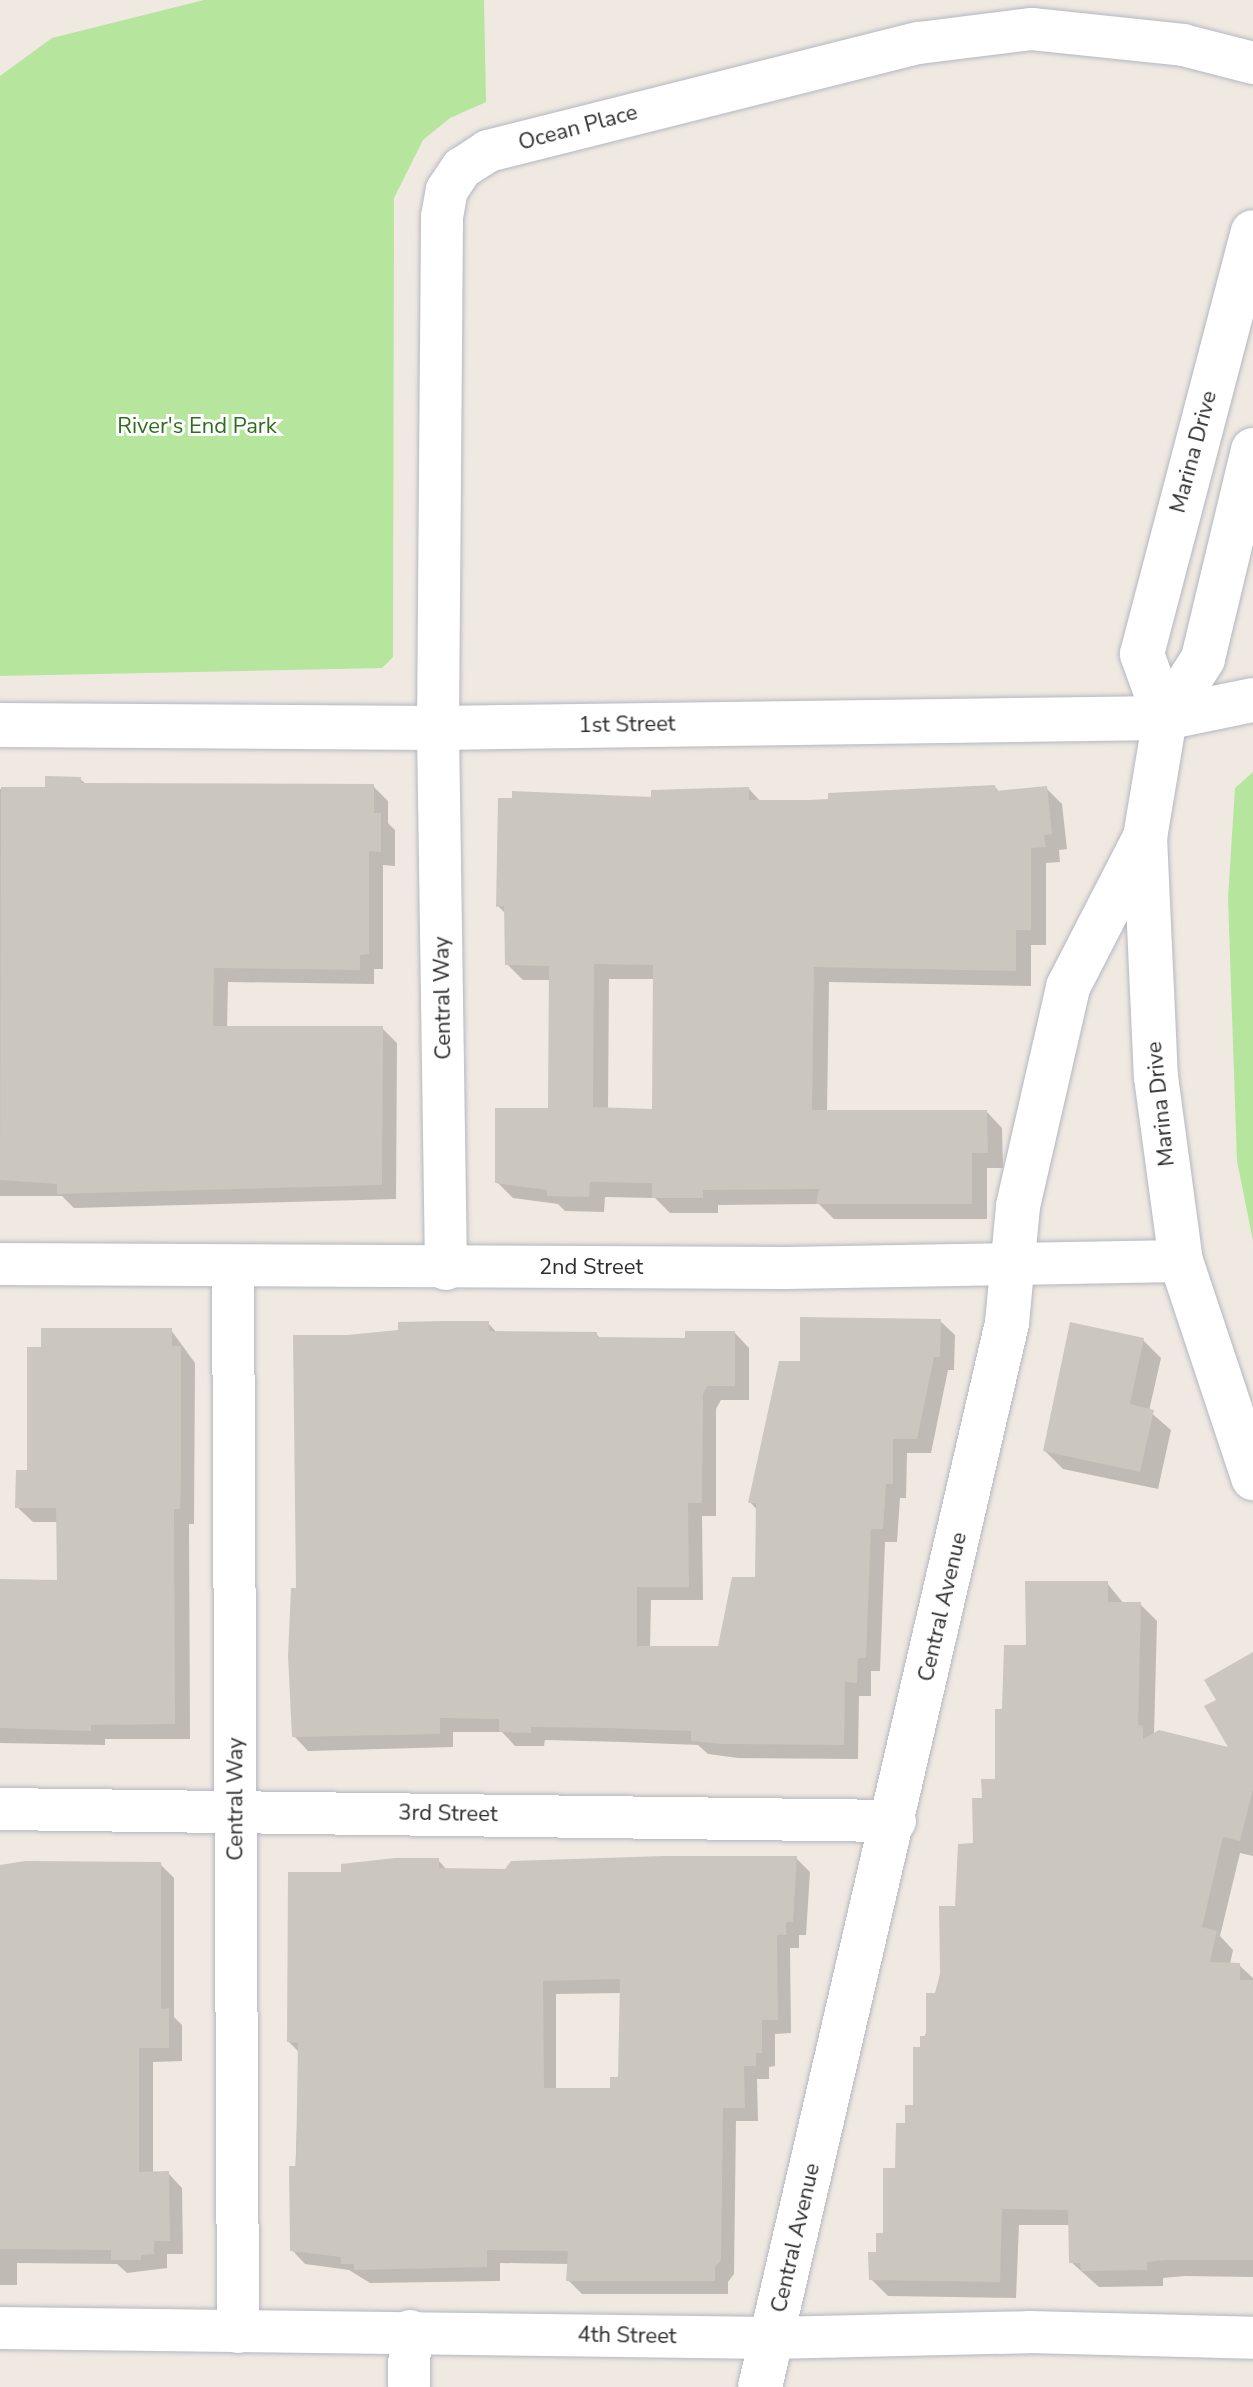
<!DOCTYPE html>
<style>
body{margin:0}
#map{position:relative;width:1253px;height:2387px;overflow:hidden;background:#efe9e1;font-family:"Nunito Sans",sans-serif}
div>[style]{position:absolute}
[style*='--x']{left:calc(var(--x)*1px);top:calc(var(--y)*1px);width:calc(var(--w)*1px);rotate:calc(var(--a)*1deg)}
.green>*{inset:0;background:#b6e59e}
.shadow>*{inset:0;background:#0003}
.building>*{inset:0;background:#cbc7bf}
.roads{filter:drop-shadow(0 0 2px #b4b7c1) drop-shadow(0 0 2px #b4b7c1)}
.street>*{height:42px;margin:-21px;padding:0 21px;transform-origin:21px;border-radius:21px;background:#fff}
.secondary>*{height:44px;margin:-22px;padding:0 22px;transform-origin:22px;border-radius:22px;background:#fff}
span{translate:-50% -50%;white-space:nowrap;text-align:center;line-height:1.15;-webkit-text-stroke:6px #fff;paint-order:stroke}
.street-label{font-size:22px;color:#2e2e2e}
.park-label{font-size:22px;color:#2c6e1b}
</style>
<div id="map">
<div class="green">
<i style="clip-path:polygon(204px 0,484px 0,486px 102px,450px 118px,423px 140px,394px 198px,393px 657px,382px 668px,0 676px,0 76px,52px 38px)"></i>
<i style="clip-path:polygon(1253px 772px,1253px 1241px,1237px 1161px,1228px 898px,1235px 788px)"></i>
</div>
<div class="shadow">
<i style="clip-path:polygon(80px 779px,87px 785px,373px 786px,388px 801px,388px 823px,395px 830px,395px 866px,383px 865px,383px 969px,374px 969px,374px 984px,228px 982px,227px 1028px,382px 1028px,397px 1043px,396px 1199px,74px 1208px,62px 1196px,0 1196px,0 789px,47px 789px)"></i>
<i style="clip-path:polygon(evenodd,995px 787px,1000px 793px,1046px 788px,1062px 804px,1067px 849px,1059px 850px,1060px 862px,1046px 863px,1046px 945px,1031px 945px,1031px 986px,829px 982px,827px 1112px,987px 1112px,1002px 1128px,1003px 1168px,987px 1168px,987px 1219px,834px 1219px,819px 1204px,718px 1205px,718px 1213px,670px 1213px,655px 1198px,605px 1197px,604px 1212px,565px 1211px,558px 1204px,513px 1198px,497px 1182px,550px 1110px,551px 980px,523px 980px,507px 964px,506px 914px,498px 906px,653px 799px,749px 789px,761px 802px,809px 802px,995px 787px,609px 979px,654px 979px,654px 1111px,608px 1110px,609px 979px)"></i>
<i style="clip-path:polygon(940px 1321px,955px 1335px,954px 1370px,948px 1370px,931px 1453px,907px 1453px,906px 1498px,900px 1498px,897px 1542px,885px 1542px,880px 1671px,871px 1671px,871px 1696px,859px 1696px,858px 1759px,738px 1758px,708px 1754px,698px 1745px,623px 1742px,545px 1740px,544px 1746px,515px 1746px,502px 1732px,453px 1732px,453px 1747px,308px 1751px,294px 1736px,292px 1590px,298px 1590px,347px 1337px,488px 1323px,498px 1334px,596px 1334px,601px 1339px,688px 1340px,735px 1333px,749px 1348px,749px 1400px,721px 1400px,716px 1409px,716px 1516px,702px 1516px,703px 1600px,651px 1600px,650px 1648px,719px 1648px,757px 1579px,758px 1511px,750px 1502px,802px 1363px)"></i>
<i style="clip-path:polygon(171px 1330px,195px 1363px,194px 1524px,189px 1524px,190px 1739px,105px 1739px,105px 1745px,0 1743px,0 1581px,59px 1582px,58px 1522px,33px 1522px,17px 1507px,29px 1472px)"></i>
<i style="clip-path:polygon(1143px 1340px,1161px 1358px,1149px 1411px,1171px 1430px,1158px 1489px,1063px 1469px,1045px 1451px)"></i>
<i style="clip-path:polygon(1107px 1583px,1124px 1604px,1140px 1604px,1157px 1621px,1154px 1735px,1232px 1750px,1218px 1700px,1253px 1654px,1253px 1856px,1240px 1853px,1220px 1936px,1233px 1950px,1230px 1964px,1239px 1965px,1253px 1978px,1253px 2277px,1184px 2276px,1163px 2278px,1163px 2286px,1099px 2287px,1071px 2262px,1070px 2225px,1019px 2225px,1016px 2298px,888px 2296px,871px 2279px,916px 2107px,922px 2048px,984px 1800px,997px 1781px,1004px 1711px,1028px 1647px)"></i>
<i style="clip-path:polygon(evenodd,796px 1858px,810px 1872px,806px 1935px,799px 1935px,799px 1948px,790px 1948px,791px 2033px,775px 2034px,775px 2066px,769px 2067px,769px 2079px,757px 2079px,758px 2121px,736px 2121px,734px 2274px,728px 2282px,728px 2294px,582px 2294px,568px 2280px,569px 2264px,500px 2263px,500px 2281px,370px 2283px,349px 2270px,305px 2264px,292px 2250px,300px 2053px,289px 2042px,343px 1874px,438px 1860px,447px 1870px,506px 1871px,796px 1858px,622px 1993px,620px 2079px,612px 2090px,556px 2090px,556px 1994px,622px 1993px)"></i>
<i style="clip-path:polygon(160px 1864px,174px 1878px,174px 2017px,182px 2025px,182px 2061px,153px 2062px,153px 2174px,168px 2173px,182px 2188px,183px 2254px,167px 2254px,167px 2268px,127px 2273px,117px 2264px,17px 2263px,17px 2285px,0 2285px,0 1867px)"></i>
</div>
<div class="building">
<i style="clip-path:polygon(45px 776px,81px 777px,81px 783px,374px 784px,374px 813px,381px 813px,381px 852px,369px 851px,369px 954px,360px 955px,360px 970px,214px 968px,213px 1026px,383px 1026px,382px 1185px,57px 1194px,57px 1184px,0 1180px,1px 787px,45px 787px)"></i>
<i style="clip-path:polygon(evenodd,995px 785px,996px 791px,1047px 786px,1052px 834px,1044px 835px,1046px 847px,1031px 848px,1031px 930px,1016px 930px,1016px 971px,814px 967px,812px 1110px,987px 1110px,988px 1153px,972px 1153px,972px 1204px,816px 1204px,819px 1189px,703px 1190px,703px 1198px,652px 1198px,652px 1183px,590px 1182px,589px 1197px,547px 1196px,547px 1190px,495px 1183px,495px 1108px,548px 1108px,549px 966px,505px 965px,504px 906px,496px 907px,498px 798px,512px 798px,512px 791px,651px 797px,651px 790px,749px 787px,749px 800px,809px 800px,828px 799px,828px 793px,995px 785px,594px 964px,653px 965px,652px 1109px,593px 1107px,594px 964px)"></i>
<i style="clip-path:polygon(800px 1317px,941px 1319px,940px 1357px,934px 1357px,917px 1439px,893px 1439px,893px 1484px,886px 1484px,883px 1529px,871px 1529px,866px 1658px,858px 1658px,857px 1683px,845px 1682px,844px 1745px,723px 1744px,691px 1741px,691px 1731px,607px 1728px,531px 1727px,531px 1733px,499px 1732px,499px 1719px,440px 1718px,440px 1734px,292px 1737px,288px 1656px,291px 1588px,296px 1588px,293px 1335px,347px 1335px,398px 1330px,398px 1322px,445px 1321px,489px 1321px,489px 1331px,597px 1332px,597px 1337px,685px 1338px,685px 1331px,735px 1331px,735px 1386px,707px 1386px,703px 1394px,702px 1503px,688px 1503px,689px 1587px,637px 1587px,637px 1646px,718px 1646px,732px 1577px,755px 1577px,756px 1503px,748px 1503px,779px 1361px,800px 1361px)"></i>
<i style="clip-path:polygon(1070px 1322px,1144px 1338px,1130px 1404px,1154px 1410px,1140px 1472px,1043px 1451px)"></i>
<i style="clip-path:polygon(41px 1328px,172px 1328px,172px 1346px,181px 1346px,181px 1478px,180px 1509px,174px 1509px,175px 1724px,91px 1725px,91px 1731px,0 1728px,0 1579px,57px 1580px,56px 1508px,15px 1508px,16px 1470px,27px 1470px,27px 1347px,41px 1347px)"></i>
<i style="clip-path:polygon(1025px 1581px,1108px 1581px,1108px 1602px,1141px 1602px,1138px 1725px,1143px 1726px,1143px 1739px,1159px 1730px,1228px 1747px,1204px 1706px,1216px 1700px,1204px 1680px,1253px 1652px,1253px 1789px,1240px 1841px,1223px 1837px,1202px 1927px,1217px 1931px,1210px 1962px,1240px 1963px,1240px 1980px,1253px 1980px,1253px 2260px,1166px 2260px,1147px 2262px,1147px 2270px,1081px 2271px,1080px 2263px,1069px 2263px,1068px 2210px,1002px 2209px,1000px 2282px,869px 2280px,868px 2252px,876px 2252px,876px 2233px,883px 2233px,883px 2168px,895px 2168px,896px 2123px,905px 2123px,905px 2105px,913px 2105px,913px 2047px,920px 2047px,920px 2036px,926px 2036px,926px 1993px,935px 1993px,940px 1974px,939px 1906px,955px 1906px,958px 1844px,973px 1843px,972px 1798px,982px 1798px,981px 1779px,995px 1779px,995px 1709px,1002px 1709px,1004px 1645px,1026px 1645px)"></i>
<i style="clip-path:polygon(evenodd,664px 1856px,797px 1856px,793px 1922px,786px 1922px,786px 1935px,777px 1935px,778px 2020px,762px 2020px,762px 2053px,756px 2053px,756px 2066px,744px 2066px,745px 2108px,723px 2108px,721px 2260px,715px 2267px,715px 2281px,566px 2281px,568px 2251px,487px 2250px,487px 2267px,354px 2270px,354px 2264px,341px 2264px,341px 2257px,290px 2251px,289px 2166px,296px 2166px,298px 2043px,287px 2042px,288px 1872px,341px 1872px,341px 1864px,395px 1858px,439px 1858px,439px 1868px,505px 1869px,511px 1861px,664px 1856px,620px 1979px,618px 2077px,610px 2077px,610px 2088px,544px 2088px,543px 1981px,620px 1979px)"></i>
<i style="clip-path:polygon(25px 1861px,161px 1862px,161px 2009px,169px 2008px,169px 2048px,139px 2048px,139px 2172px,169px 2171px,170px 2241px,154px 2241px,154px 2254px,141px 2255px,141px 2260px,111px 2260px,111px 2250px,0 2249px,0 1865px)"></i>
</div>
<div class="roads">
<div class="street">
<i style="--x:0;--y:1264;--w:785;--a:0.29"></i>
<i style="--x:785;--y:1268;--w:396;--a:-1"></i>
<i style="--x:233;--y:1266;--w:1066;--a:89.73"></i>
<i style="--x:446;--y:1269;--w:541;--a:-90.85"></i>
<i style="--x:438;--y:728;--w:511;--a:-89.55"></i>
<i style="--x:442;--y:217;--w:27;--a:-80"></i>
<i style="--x:447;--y:190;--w:27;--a:-56"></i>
<i style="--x:462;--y:168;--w:31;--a:-33"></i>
<i style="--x:488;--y:151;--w:444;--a:-14.1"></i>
<i style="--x:919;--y:43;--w:114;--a:-7.1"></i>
<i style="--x:1032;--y:29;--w:152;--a:6"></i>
<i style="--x:1183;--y:45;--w:72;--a:14.4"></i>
<i style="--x:0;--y:1809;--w:895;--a:0.77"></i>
<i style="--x:0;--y:2328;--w:772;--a:0.74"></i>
<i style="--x:772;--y:2338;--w:257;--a:-1.3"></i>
<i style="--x:1029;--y:2332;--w:224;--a:1.5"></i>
<i style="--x:409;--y:2387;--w:56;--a:-89"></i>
</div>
<div class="secondary">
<i style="--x:1253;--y:450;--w:215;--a:103.5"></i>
<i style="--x:1203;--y:659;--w:70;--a:122.8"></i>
<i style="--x:1165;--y:718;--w:121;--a:99.5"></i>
<i style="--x:1145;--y:837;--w:240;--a:87.4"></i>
<i style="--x:1156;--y:1077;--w:186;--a:82.3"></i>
<i style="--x:1181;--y:1261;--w:229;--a:71.6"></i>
<i style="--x:1165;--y:718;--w:68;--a:-109.8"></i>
<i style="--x:1142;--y:654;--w:436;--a:-75.3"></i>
<i style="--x:0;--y:725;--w:438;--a:0.4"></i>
<i style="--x:438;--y:728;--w:727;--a:-0.79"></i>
<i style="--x:1165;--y:718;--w:90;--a:-11.6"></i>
<i style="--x:760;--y:2387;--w:1092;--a:-76.93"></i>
<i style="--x:1007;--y:1323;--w:118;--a:-84.6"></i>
<i style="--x:1018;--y:1206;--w:225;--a:-77.1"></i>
<i style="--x:1068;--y:987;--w:169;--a:-62.8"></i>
</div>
</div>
<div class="street-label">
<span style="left:578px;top:128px;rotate:-15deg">Ocean Place</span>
<span style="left:1194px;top:452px;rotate:-75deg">Marina Drive</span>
<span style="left:627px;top:725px;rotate:-1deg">1st Street</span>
<span style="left:443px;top:998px;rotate:-91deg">Central Way</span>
<span style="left:1161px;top:1104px;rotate:-96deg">Marina Drive</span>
<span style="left:591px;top:1268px">2nd Street</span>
<span style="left:943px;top:1607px;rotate:-77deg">Central Avenue</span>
<span style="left:236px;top:1799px;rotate:-90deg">Central Way</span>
<span style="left:448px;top:1814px;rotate:1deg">3rd Street</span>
<span style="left:796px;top:2238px;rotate:-77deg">Central Avenue</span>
<span style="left:627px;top:2336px;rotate:1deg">4th Street</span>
</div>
<div class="park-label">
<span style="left:197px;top:427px">River's End Park</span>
</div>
</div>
